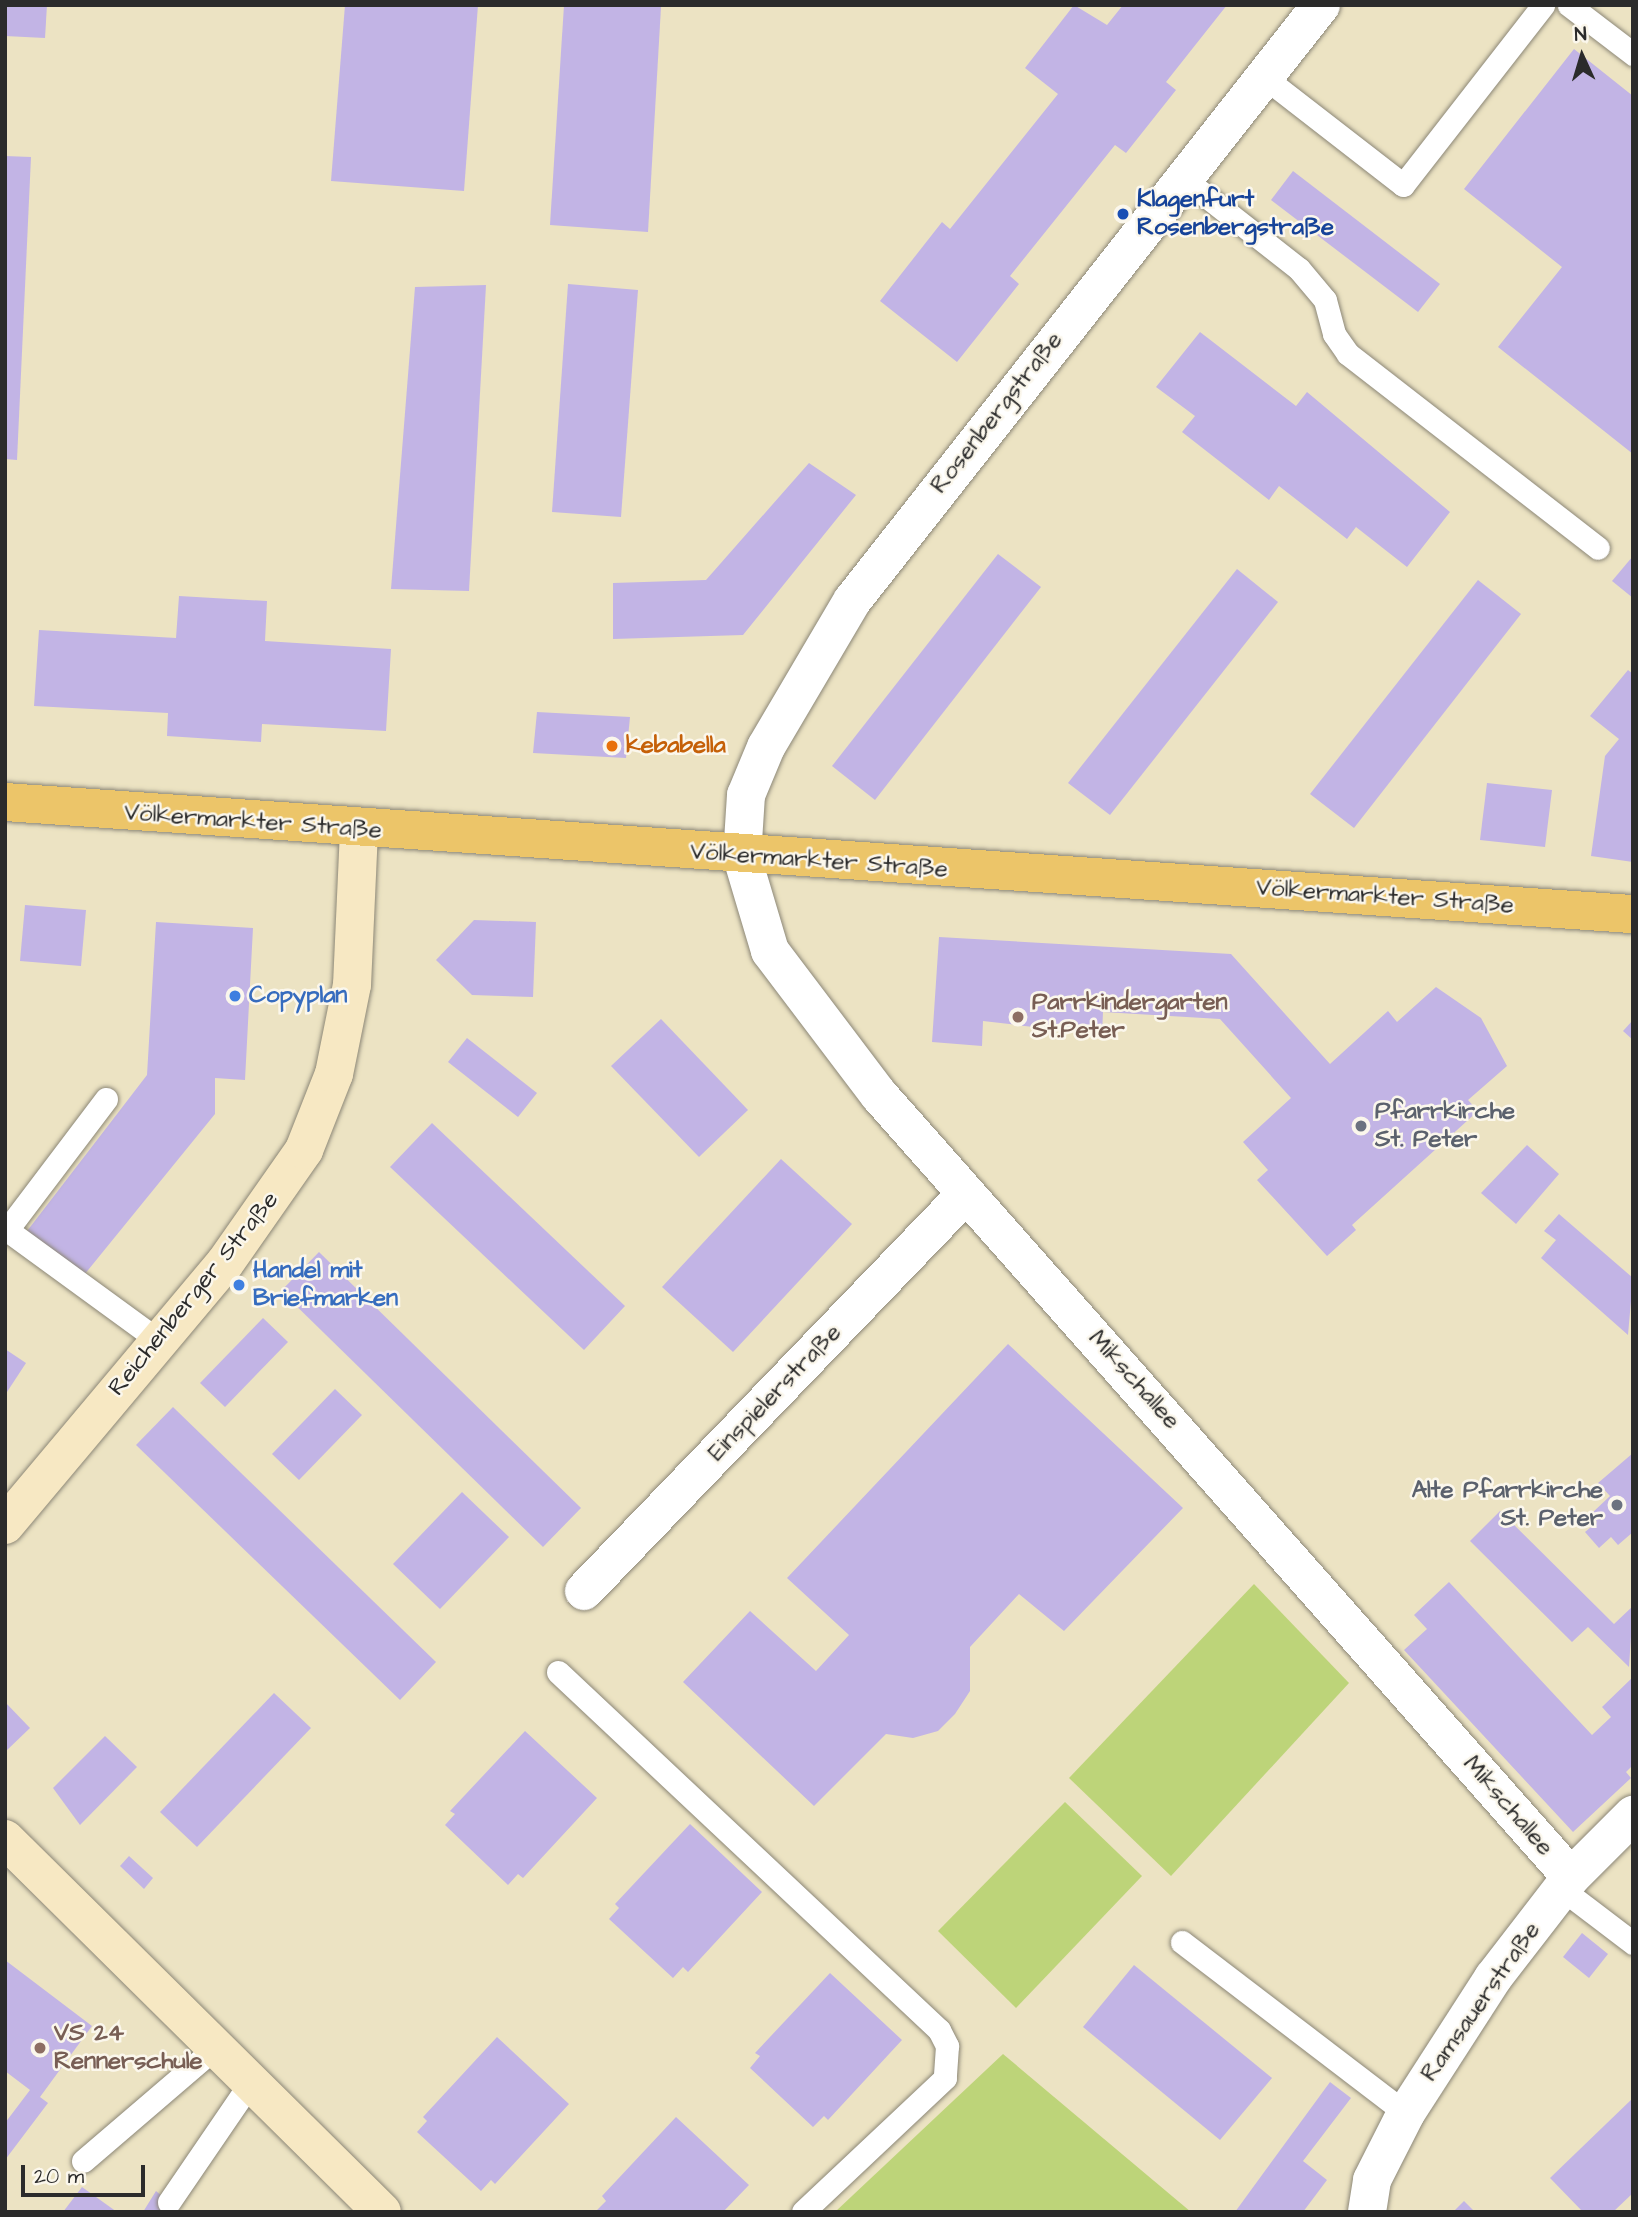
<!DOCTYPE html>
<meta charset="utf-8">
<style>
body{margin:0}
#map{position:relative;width:1638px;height:2217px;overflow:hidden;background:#ece3c3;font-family:"Architects Daughter",sans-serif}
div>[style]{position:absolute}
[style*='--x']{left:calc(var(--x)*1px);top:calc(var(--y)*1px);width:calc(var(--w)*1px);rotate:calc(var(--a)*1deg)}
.green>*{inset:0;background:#bdd479}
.building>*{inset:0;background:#c2b4e5}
.roads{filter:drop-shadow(0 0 2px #8c8777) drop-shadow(0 0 2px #8c8777)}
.lane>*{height:23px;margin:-11.5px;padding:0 11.5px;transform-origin:11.5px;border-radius:11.5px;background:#fff}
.street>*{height:38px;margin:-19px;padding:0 19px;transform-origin:19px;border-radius:19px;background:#fff}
.secondary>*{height:38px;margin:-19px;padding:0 19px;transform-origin:19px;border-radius:19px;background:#f7e8c3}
.primary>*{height:38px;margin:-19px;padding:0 19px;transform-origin:19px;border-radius:19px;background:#ecc569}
.dots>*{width:19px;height:19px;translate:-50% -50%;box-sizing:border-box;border:4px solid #fbf7ec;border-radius:50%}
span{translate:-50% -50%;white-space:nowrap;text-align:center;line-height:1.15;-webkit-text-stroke:5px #fbf7ec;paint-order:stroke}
.transit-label{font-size:24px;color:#164399;font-weight:700}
.left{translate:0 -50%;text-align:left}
.street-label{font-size:24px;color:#2b2b2b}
.food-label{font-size:24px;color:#c56008;font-weight:700}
.shop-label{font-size:24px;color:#366cbe;font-weight:700}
.education-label{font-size:24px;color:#785e54;font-weight:700}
.worship-label{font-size:24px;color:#5b616d;font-weight:700}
.right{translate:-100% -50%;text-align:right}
.frame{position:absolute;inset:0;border:7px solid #2b2b2b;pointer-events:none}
.north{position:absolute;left:1547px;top:21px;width:70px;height:70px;-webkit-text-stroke:5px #fbf7ec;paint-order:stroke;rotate:356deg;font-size:19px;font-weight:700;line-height:28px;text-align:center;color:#2b2b2b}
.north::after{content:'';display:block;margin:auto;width:24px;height:32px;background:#2b2b2b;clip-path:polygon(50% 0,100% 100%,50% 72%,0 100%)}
.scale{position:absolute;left:21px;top:2165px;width:124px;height:32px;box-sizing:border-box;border:4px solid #2b2b2b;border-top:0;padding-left:9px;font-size:21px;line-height:24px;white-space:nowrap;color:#2b2b2b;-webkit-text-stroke:5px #fbf7ec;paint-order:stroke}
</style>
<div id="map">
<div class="green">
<i style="clip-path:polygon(1254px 1584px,1349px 1683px,1171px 1876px,1069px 1778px)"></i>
<i style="clip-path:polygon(1065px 1802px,1142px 1876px,1016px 2008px,938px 1931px)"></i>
<i style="clip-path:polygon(1003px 2054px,1191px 2212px,835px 2212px)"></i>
</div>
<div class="building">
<i style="clip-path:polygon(5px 5px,47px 5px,45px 38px,5px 36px)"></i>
<i style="clip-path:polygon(345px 5px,478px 5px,464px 191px,331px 181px)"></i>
<i style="clip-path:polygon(564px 5px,661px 7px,648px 232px,550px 225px)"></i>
<i style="clip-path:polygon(1074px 5px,1107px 25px,1123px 5px,1227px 5px,1166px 82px,1176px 90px,1126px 153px,1115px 145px,1010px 276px,1019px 284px,957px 362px,880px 301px,942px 222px,950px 229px,1058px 94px,1025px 68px)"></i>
<i style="clip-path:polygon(1574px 49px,1633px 96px,1633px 454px,1498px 347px,1562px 267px,1464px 189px)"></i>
<i style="clip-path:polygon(5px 156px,31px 157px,17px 460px,5px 459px)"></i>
<i style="clip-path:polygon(1293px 171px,1440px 284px,1418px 312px,1271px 200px)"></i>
<i style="clip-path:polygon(568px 284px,638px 290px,621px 517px,552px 512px)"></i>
<i style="clip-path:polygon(486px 285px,469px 591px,391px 589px,415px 287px)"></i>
<i style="clip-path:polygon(1200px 332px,1296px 406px,1307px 392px,1450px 512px,1407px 567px,1356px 527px,1347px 539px,1279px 486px,1269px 500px,1182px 432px,1195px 416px,1156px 387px)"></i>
<i style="clip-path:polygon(809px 463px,856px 495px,743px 635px,613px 639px,613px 583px,706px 580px)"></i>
<i style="clip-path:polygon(998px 554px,1041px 587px,875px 800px,832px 766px)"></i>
<i style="clip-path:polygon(1633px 556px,1633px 598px,1612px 581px)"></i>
<i style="clip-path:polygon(1237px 569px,1278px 602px,1110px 815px,1068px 783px)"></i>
<i style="clip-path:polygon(1478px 580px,1521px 614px,1354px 828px,1310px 794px)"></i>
<i style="clip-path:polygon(179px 596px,267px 601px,265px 641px,391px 649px,386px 731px,262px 724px,261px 742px,167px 736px,168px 713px,34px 706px,39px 630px,176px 638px)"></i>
<i style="clip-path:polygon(1628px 670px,1633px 674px,1633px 862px,1591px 856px,1605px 756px,1619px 739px,1590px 716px)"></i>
<i style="clip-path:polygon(537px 712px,630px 717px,626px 758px,533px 753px)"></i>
<i style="clip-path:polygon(1487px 783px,1552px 790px,1545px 847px,1480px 840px)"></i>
<i style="clip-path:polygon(25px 905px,86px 910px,81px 966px,20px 961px)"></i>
<i style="clip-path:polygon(474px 920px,536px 922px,533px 997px,472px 995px,436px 960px)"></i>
<i style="clip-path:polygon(156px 922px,253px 928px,245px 1080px,215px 1078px,215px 1114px,80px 1280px,24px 1235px,147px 1075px)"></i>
<i style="clip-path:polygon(939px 937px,1231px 954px,1330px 1064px,1388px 1011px,1397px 1022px,1436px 987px,1481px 1018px,1507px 1066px,1468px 1100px,1478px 1111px,1352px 1225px,1356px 1230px,1327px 1256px,1257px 1180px,1268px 1170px,1243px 1142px,1291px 1098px,1220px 1019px,1103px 1012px,1102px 1035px,983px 1021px,982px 1046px,932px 1042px)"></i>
<i style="clip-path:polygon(661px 1019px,748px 1110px,699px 1157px,611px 1066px)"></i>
<i style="clip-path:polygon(1633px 1020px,1633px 1040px,1623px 1031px)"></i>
<i style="clip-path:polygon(467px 1038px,537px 1093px,518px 1117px,448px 1062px)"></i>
<i style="clip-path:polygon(432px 1123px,625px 1306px,584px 1350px,390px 1167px)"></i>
<i style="clip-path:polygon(1527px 1145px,1559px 1174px,1516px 1224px,1481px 1193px)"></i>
<i style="clip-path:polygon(781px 1159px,852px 1224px,733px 1352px,662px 1287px)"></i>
<i style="clip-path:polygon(1559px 1214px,1633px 1278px,1628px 1335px,1541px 1258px,1556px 1240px,1544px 1231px)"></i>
<i style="clip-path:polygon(319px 1252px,581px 1508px,543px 1547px,281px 1291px)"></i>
<i style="clip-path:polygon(263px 1318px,288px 1342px,225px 1407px,200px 1383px)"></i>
<i style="clip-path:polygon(1008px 1344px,1183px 1508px,1064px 1631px,1019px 1594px,970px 1647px,970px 1691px,955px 1714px,938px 1731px,913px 1738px,886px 1734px,814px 1806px,683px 1682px,750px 1611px,816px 1671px,849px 1635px,787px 1578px)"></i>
<i style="clip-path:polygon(5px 1349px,26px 1363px,5px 1395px)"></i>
<i style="clip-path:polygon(335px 1389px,362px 1415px,299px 1480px,272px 1454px)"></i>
<i style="clip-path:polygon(173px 1407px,436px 1662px,400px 1700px,136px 1445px)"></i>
<i style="clip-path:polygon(1633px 1453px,1633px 1532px,1618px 1545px,1611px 1537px,1599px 1548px,1585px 1532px,1597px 1522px,1591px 1514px,1610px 1496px,1598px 1483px)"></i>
<i style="clip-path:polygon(462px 1492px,509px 1537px,440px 1609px,393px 1564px)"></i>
<i style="clip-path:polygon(1500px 1511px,1614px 1624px,1633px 1606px,1629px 1667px,1588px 1627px,1572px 1642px,1470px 1541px)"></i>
<i style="clip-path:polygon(1449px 1582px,1592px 1735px,1611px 1717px,1602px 1707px,1633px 1677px,1633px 1765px,1626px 1772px,1631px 1778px,1573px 1832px,1404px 1650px,1427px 1629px,1414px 1615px)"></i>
<i style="clip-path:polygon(274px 1693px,311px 1728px,197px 1847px,160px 1812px)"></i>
<i style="clip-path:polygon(5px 1702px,30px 1728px,5px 1752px)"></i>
<i style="clip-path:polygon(525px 1731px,597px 1798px,523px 1878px,518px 1874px,508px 1885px,445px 1825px,455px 1814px,450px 1811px)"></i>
<i style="clip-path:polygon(105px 1736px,137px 1767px,80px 1825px,53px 1788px)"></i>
<i style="clip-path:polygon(690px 1824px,762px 1892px,688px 1972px,683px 1967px,673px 1978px,609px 1919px,619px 1908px,615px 1904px)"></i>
<i style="clip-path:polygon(129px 1856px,153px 1878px,144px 1889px,120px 1866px)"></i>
<i style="clip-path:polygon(1582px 1933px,1608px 1954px,1589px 1978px,1563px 1957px)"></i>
<i style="clip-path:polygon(5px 1960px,92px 2026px,40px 2097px,48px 2103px,5px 2160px,5px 2123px,30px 2090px,5px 2071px)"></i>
<i style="clip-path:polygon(1134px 1965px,1272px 2078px,1220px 2140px,1083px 2027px)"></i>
<i style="clip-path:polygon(830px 1973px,902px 2040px,828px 2120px,824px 2116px,813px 2127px,750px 2068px,760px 2056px,755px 2053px)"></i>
<i style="clip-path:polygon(497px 2037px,569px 2104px,495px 2184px,491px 2180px,481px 2191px,417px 2132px,427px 2121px,423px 2117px)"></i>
<i style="clip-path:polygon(1330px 2082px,1351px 2098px,1303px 2161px,1327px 2180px,1303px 2212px,1235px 2212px)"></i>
<i style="clip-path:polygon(1633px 2098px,1633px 2193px,1613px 2212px,1583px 2212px,1550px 2178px)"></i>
<i style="clip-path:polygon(676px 2117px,749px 2185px,723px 2212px,595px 2212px,606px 2201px,602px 2196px)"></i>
<i style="clip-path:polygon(82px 2187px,117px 2212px,63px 2212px)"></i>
<i style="clip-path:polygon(156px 2191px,169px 2202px,182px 2212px,143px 2212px)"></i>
<i style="clip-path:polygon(1464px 2201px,1475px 2212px,1453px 2212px)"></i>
</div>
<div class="roads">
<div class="lane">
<i style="--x:1569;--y:5;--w:81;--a:37.4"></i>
<i style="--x:1264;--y:77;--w:176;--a:37.8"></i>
<i style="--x:1403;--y:185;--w:228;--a:-52.1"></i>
<i style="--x:1183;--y:178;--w:147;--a:38.1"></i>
<i style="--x:1299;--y:269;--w:40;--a:50"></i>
<i style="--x:1325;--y:300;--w:35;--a:75"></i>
<i style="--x:1334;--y:334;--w:24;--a:55"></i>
<i style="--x:1348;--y:354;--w:316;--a:37.8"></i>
<i style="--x:106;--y:1099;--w:164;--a:127.1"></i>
<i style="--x:7;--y:1230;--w:188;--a:36.1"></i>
<i style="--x:558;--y:1672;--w:523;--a:43.22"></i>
<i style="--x:939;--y:2030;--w:18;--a:63"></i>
<i style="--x:947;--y:2046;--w:32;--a:94"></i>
<i style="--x:945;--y:2078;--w:195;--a:136.7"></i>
<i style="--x:1562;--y:1889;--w:89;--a:37.3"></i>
<i style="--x:1182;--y:1942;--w:282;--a:37.4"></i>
<i style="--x:83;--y:2161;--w:175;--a:-40.6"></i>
<i style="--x:169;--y:2202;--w:145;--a:-55.7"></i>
</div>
<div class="street">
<i style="--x:1321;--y:5;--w:758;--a:128.2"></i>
<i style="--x:852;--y:601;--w:169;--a:120.5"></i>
<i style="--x:766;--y:747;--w:52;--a:112.6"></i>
<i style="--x:746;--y:795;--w:62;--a:93.7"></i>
<i style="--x:742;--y:857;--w:98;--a:73.4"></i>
<i style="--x:770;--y:951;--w:181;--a:52.9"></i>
<i style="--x:879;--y:1095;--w:1044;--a:48.49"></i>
<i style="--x:584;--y:1591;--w:551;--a:-46.1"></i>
<i style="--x:1367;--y:2212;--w:32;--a:-81"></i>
<i style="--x:1372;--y:2180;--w:75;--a:-63.1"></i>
<i style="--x:1406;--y:2113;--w:161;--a:-57.2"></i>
<i style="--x:1493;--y:1978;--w:128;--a:-52.3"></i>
<i style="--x:1571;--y:1877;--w:88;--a:-45"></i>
</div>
<div class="secondary">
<i style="--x:5;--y:1525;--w:342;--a:-50"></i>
<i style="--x:225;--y:1263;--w:138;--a:-55"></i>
<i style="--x:304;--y:1150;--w:82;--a:-68.5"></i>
<i style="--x:334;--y:1074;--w:91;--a:-78.6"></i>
<i style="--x:352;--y:985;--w:155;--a:-87.4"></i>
<i style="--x:5;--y:1839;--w:530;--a:44.69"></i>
</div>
<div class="primary">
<i style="--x:5;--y:802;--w:1632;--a:3.94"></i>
</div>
</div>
<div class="dots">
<i style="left:1123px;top:214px;background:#1a4fb4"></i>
<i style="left:612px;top:746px;background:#e8710a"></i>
<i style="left:235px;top:996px;background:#3f7fe0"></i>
<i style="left:1018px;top:1017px;background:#8d6e63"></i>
<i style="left:1361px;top:1126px;background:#6b7280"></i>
<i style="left:239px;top:1285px;background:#3f7fe0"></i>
<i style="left:1617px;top:1505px;background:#6b7280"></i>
<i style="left:40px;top:2048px;background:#8d6e63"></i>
</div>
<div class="transit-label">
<span class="left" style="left:1137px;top:214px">Klagenfurt<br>Rosenbergstraße</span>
</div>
<div class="street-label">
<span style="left:997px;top:413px;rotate:-52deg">Rosenbergstraße</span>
<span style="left:253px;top:822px;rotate:4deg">Völkermarkter Straße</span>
<span style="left:819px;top:861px;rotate:4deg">Völkermarkter Straße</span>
<span style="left:1385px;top:897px;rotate:4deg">Völkermarkter Straße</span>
<span style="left:194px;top:1294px;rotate:-51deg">Reichenberger Straße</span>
<span style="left:1134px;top:1380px;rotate:48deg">Mikschallee</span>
<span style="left:775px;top:1393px;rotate:-46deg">Einspielerstraße</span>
<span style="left:1508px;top:1806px;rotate:49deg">Mikschallee</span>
<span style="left:1481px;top:2002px;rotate:-55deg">Ramsauerstraße</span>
</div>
<div class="food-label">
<span class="left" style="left:626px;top:746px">kebabella</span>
</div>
<div class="shop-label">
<span class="left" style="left:249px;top:996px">Copyplan</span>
<span class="left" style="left:253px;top:1285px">Handel mit<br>Briefmarken</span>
</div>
<div class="education-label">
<span class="left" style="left:1032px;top:1017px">Parrkindergarten<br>St.Peter</span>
<span class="left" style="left:54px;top:2048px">VS 24<br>Rennerschule</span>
</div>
<div class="worship-label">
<span class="left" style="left:1375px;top:1126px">Pfarrkirche<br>St. Peter</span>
<span class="right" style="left:1603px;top:1505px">Alte Pfarrkirche<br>St. Peter</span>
</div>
<div class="frame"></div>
<div class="north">N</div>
<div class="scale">20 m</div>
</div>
